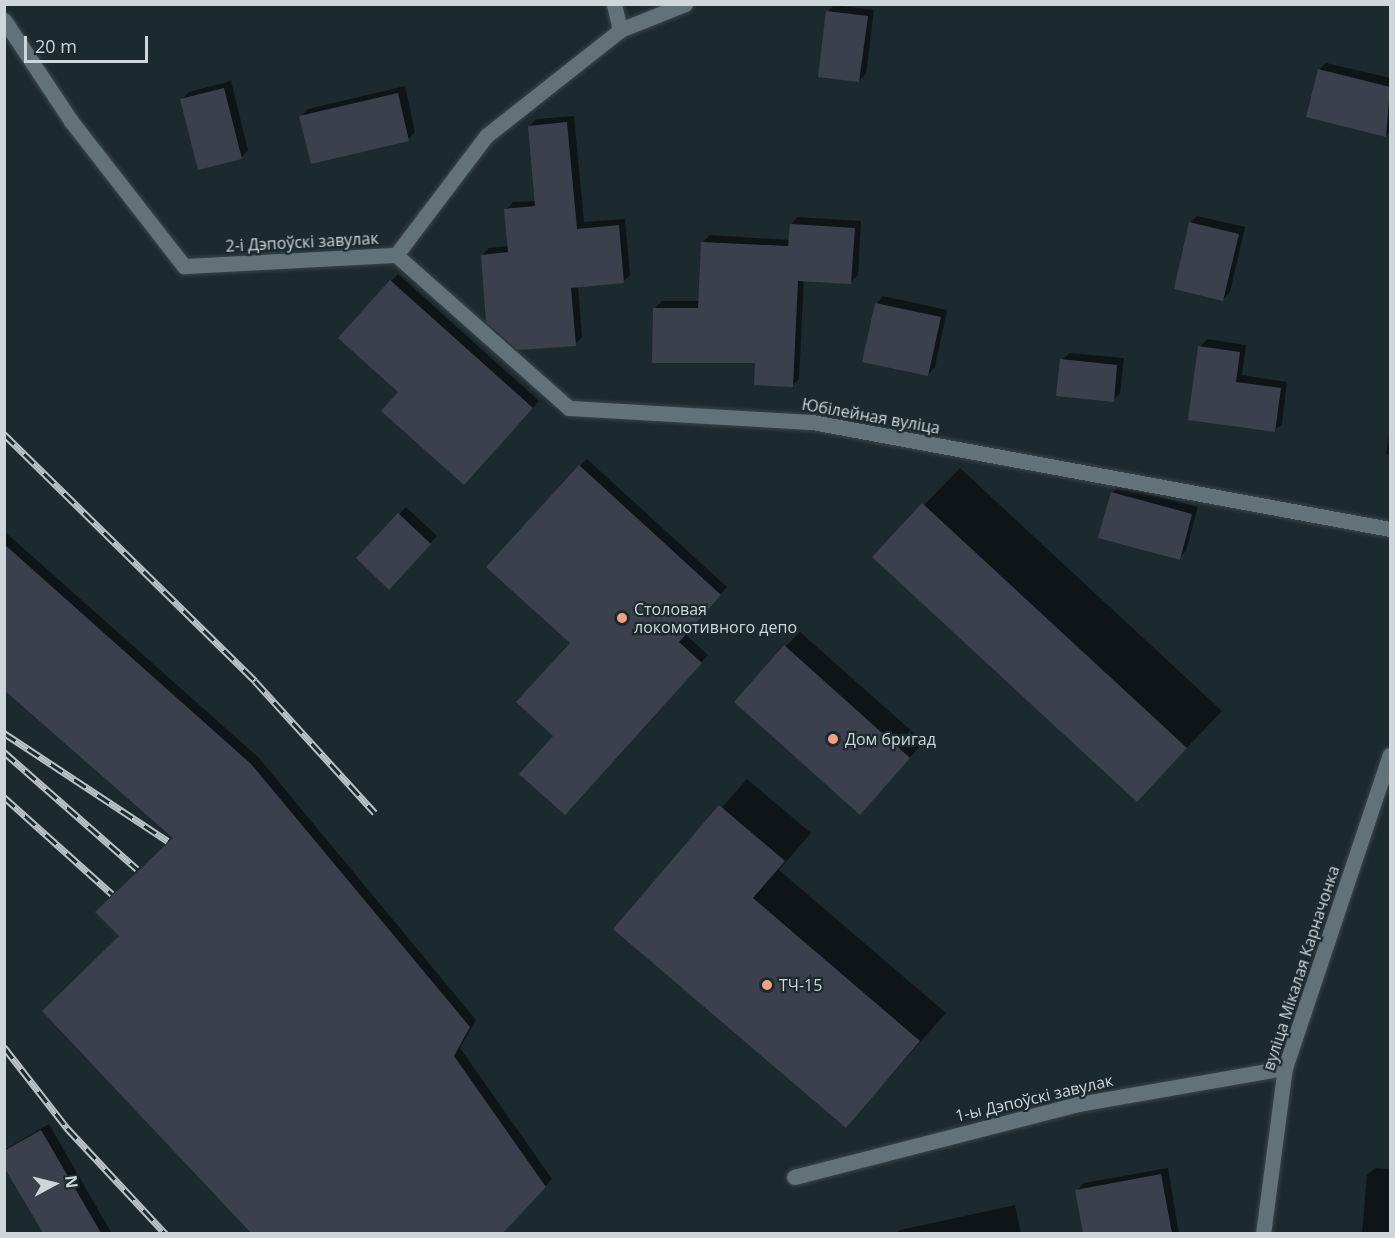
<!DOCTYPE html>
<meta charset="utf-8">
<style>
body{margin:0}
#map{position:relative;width:1395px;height:1238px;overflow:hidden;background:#1c292f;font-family:"Open Sans",sans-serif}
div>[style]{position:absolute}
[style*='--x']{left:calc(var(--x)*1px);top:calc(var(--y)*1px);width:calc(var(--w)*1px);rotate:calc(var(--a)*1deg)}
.shadow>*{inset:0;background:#0007}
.building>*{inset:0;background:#3b414c}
.roads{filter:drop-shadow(0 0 2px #3a454a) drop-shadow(0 0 2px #3a454a)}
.minor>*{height:15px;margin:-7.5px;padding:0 7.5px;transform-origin:7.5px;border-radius:7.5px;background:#637279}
.rail>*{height:7px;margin-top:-3.5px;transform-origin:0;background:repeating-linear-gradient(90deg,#1c292f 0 14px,#b9c3c7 0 28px);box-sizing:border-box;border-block:2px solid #b9c3c7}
.dots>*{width:16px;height:16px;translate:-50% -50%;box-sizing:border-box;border:3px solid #1c292f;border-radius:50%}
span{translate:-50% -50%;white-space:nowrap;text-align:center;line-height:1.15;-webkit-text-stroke:4.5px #1c292f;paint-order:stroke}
.street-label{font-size:16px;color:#cdd6da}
.poi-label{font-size:16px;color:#cdd6da}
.left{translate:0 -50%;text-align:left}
.frame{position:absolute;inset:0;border:6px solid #cdd6da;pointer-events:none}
.north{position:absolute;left:24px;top:1154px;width:60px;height:60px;-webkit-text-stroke:4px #1c292f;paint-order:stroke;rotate:83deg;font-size:16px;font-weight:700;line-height:24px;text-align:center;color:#cdd6da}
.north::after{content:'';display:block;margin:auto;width:21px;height:27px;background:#cdd6da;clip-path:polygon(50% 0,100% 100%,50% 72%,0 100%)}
.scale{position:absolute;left:24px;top:36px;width:124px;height:27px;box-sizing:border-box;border:3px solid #cdd6da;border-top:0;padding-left:8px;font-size:18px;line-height:21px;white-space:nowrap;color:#cdd6da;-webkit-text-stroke:4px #1c292f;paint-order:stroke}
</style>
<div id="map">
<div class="shadow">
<i style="clip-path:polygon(834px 5px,874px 10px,866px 74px,859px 81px,827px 12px)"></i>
<i style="clip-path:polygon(1326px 63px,1390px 78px,1390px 131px,1386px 136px,1319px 70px)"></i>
<i style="clip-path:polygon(231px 81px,248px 150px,241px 158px,182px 99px,189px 92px)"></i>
<i style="clip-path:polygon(405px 86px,415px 132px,408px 139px,301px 116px,308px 109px)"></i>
<i style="clip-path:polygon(574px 116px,584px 222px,625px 219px,630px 275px,623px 282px,578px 286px,582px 337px,575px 344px,482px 255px,489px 248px,509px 246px,506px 210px,513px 202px,536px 201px,529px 126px,536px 119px)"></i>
<i style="clip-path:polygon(1197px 216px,1245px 227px,1230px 292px,1223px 299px,1190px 223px)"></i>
<i style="clip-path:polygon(798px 217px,861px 221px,858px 275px,851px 282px,804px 279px,799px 379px,792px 386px,756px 362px,655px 308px,662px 301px,700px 301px,703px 242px,710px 235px,790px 240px,791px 224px)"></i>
<i style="clip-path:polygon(398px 274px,539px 401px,471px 476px,400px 392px,391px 281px)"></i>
<i style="clip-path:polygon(883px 296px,947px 310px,935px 367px,928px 375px,876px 304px)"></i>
<i style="clip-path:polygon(1207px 339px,1246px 345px,1242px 375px,1287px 382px,1282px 424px,1274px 431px,1200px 347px)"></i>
<i style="clip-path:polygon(1069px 353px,1124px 358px,1120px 393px,1113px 401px,1062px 360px)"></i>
<i style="clip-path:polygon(1390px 430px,1390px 455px,1386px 454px)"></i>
<i style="clip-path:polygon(587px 459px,727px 587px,685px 634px,708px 655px,572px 806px,555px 736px,572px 642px,580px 466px)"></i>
<i style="clip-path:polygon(960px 468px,1222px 711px,1137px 800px,874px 557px)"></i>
<i style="clip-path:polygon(1119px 486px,1198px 507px,1186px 551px,1179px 558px,1112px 493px)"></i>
<i style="clip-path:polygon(406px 507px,437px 536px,396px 581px,358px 558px)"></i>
<i style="clip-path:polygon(4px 531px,259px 758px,476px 1020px,460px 1048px,552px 1179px,502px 1234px,253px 1234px,44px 1011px,121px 936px,175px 837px,4px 688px)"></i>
<i style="clip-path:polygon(800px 632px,924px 742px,874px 798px,785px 647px)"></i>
<i style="clip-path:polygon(747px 779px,811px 833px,779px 870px,946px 1013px,846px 1126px,615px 929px)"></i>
<i style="clip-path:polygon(49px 1124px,112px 1234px,45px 1234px,4px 1164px,4px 1150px)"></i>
<i style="clip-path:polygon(1168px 1168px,1179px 1234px,1084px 1234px,1077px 1190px,1084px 1183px)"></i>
<i style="clip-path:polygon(1375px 1168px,1390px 1169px,1390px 1234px,1362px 1233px,1367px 1175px)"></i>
<i style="clip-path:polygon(1015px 1205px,1021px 1234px,897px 1234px,900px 1230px)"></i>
</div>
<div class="building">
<i style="clip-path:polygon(826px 11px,868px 16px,859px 82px,818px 77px)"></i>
<i style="clip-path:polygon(1318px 69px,1390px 87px,1386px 137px,1306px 117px)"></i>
<i style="clip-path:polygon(224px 88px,242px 159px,198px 170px,180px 99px)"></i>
<i style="clip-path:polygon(398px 93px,409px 141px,311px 164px,299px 116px)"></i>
<i style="clip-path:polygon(567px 122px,577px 229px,619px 225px,624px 283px,571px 288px,576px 346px,518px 350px,486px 322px,481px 255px,508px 252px,504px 209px,535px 206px,528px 126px)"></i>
<i style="clip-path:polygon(1189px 222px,1239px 234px,1223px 301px,1174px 289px)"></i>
<i style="clip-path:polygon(790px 224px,855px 228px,851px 284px,798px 281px,793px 387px,754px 385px,755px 363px,652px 363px,653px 308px,698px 308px,701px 242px,788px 246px)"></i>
<i style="clip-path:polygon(390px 280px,533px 408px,464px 485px,381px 411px,398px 392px,338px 338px)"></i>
<i style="clip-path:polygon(875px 303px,941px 317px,928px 376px,862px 362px)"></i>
<i style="clip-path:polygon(1198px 346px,1240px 352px,1236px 382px,1281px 388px,1275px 432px,1188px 420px)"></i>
<i style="clip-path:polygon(1060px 359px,1117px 365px,1114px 402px,1056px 396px)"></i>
<i style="clip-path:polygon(579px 465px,721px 595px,679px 642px,702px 663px,565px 815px,519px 774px,553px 736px,516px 702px,570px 643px,486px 567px)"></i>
<i style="clip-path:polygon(1111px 492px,1192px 514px,1180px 560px,1098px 538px)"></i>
<i style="clip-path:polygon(922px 503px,1187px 748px,1137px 802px,872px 557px)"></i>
<i style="clip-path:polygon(398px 513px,431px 544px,389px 590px,356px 558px)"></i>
<i style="clip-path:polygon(4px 544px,251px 764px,470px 1027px,454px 1056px,546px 1187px,503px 1233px,251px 1233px,42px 1011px,119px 936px,95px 912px,173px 838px,4px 690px)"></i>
<i style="clip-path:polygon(784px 645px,910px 758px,860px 815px,734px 702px)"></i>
<i style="clip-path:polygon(719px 805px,785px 861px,753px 898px,920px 1041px,846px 1128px,613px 929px)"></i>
<i style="clip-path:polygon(41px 1130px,101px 1233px,43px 1233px,4px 1167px,4px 1151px)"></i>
<i style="clip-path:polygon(1161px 1174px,1172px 1233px,1083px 1233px,1075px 1190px)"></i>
</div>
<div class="roads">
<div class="minor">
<i style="--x:614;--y:4;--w:27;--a:77"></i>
<i style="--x:4;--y:20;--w:121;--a:56.4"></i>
<i style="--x:71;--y:121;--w:184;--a:52.1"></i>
<i style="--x:184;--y:266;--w:212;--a:-3"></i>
<i style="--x:396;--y:255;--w:149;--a:-52.9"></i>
<i style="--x:486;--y:136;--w:171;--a:-38.3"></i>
<i style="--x:620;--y:30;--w:70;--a:-21.8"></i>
<i style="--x:396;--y:255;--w:231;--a:41.5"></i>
<i style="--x:569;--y:408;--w:243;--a:3.3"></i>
<i style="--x:812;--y:422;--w:588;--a:10.49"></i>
<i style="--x:794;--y:1177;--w:293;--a:-14.4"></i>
<i style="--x:1078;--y:1104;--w:210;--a:-9.9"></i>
<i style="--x:1263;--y:1234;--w:167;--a:-82.5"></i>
<i style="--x:1285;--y:1068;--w:330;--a:-71.5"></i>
</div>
</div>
<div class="rail">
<i style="--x:4;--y:434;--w:352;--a:44.5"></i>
<i style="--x:255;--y:681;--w:178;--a:47.7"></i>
<i style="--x:4;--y:733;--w:196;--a:33.4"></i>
<i style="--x:4;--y:752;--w:177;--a:41.3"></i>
<i style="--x:4;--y:797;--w:145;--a:41.9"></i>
<i style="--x:4;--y:1047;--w:103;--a:52.1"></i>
<i style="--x:67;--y:1128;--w:145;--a:47"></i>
</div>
<div class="dots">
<i style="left:622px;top:618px;background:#f2a081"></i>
<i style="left:833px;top:739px;background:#f2a081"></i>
<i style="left:767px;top:985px;background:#f2a081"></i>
</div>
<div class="street-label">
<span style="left:302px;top:242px;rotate:-3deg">2-і Дэпоўскі завулак</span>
<span style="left:871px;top:416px;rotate:10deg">Юбілейная вуліца</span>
<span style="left:1301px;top:968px;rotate:-72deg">вуліца Мікалая Карначонка</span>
<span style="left:1034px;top:1098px;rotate:-13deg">1-ы Дэпоўскі завулак</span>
</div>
<div class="poi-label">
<span class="left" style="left:634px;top:618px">Столовая<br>локомотивного депо</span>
<span class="left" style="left:845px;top:739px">Дом бригад</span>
<span class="left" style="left:779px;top:985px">ТЧ-15</span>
</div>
<div class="frame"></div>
<div class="north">N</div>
<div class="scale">20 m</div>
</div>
